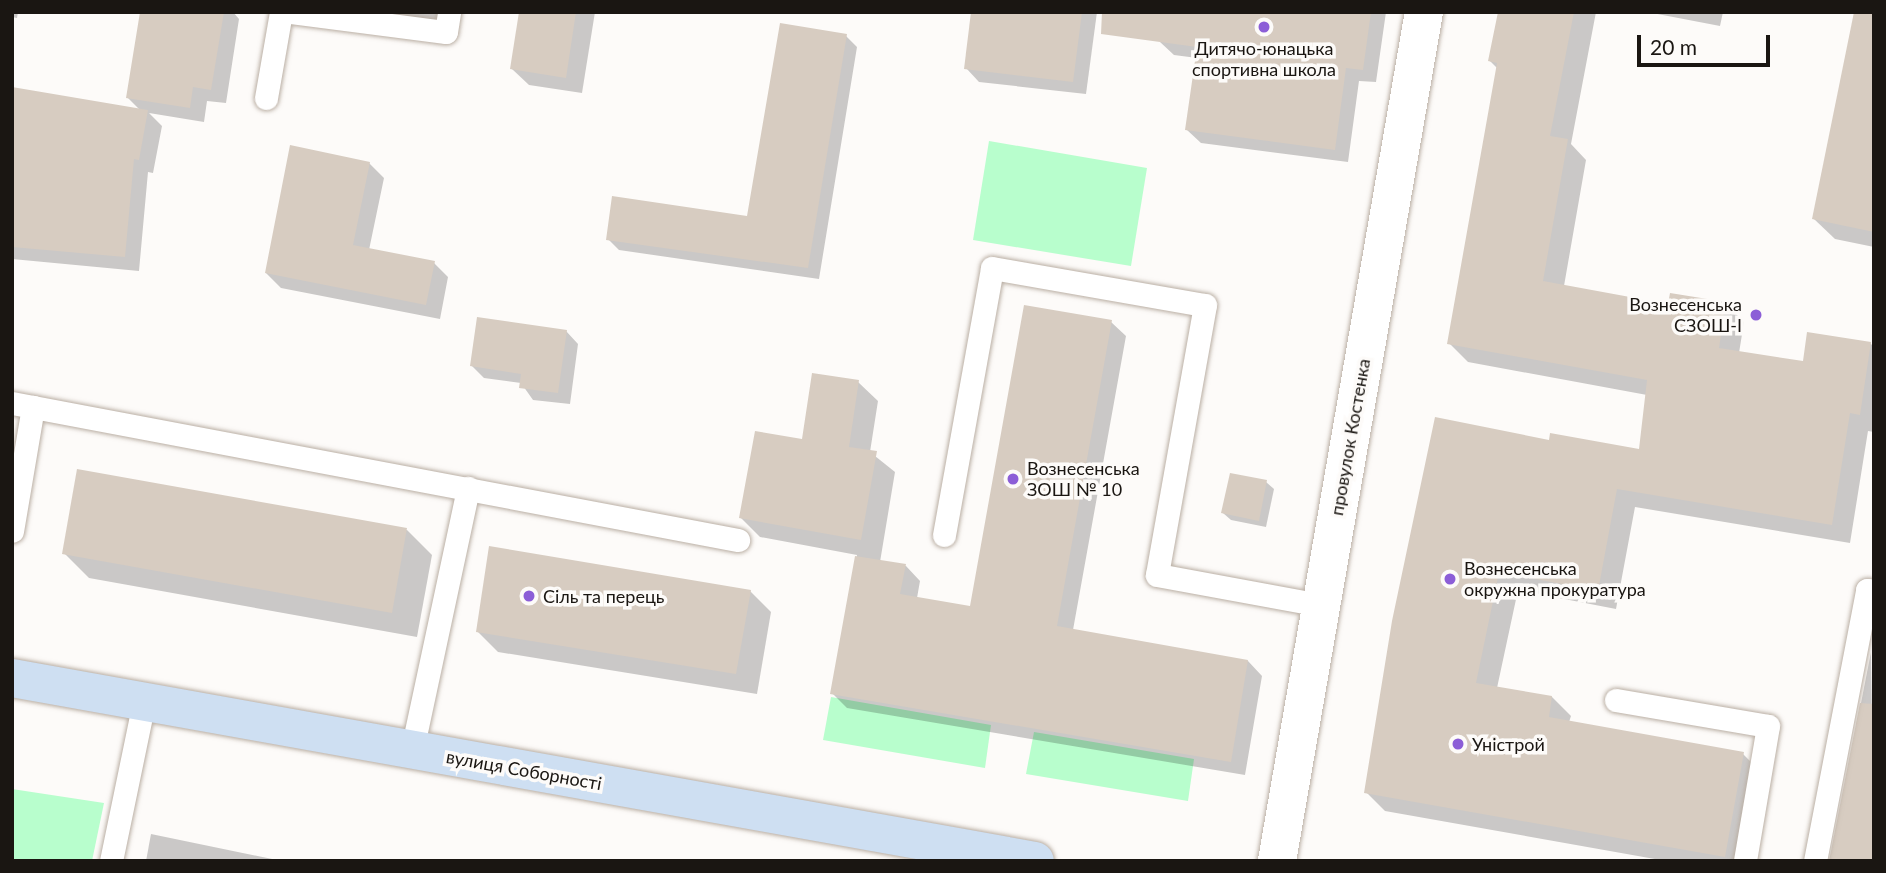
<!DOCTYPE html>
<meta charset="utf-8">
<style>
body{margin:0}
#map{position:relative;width:1886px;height:873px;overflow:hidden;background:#fdfbf9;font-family:Lato,sans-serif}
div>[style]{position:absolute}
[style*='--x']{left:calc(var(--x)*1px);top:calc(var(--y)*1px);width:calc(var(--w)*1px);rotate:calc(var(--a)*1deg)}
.green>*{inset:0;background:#b8fecd}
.shadow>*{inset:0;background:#0003}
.building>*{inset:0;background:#d7ccc1}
.roads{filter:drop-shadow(0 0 2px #baafa4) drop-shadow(0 0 2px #baafa4)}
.service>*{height:23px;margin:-11.5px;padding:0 11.5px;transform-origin:11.5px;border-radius:11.5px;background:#fff}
.minor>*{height:38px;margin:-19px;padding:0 19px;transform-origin:19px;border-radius:19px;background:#fff}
.secondary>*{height:38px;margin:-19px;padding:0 19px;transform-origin:19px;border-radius:19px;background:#cedff2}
.dots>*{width:19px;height:19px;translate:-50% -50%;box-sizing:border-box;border:4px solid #fdfbf9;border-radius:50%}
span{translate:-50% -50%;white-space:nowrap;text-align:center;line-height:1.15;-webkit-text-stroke:7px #fdfbf9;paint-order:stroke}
.poi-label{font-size:18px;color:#1a1612}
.right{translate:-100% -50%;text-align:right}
.left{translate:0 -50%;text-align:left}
.street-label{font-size:18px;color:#1a1612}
.frame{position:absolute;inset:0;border:14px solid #1a1612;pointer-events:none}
.scale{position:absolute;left:1637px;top:35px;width:133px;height:32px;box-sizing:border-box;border:4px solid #1a1612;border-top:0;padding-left:9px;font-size:21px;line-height:24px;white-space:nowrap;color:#1a1612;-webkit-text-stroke:5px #fdfbf9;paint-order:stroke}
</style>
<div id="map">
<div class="green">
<i style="clip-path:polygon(989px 141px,1147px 168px,1131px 266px,973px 240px)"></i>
<i style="clip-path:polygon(831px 697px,991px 725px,985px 768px,823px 740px)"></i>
<i style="clip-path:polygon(1034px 732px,1194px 759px,1188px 801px,1026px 774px)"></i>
<i style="clip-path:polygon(12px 789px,104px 803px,92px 861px,12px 861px)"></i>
</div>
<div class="shadow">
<i style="clip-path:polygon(12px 12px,18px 12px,17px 18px,12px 17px)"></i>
<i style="clip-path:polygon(141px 12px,233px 12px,239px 19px,226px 103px,207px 101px,204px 122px,149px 113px,162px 126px,153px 173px,148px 172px,139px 271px,12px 259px,12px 114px,141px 111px,128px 98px)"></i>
<i style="clip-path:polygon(352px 12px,443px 12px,440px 31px)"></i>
<i style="clip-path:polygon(520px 12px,595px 12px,582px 93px,529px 85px,512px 69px)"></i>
<i style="clip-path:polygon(973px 12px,1097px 12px,1086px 94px,979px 82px,966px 68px)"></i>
<i style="clip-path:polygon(1164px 12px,1386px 12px,1376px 82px,1359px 81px,1348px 162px,1201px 143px,1187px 130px,1197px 58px,1174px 55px,1160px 42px)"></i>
<i style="clip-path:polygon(1500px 12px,1596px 12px,1571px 144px,1586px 160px,1564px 286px,1670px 306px,1725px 303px,1744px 322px,1739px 353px,1805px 363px,1870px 343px,1874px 347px,1874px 432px,1868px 431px,1850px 543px,1635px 507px,1616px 609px,1518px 590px,1497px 688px,1552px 697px,1571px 716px,1569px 722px,1743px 754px,1762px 773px,1746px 861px,1666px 861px,1385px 811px,1366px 792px,1550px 442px,1640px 451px,1647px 395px,1468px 362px,1449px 343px,1498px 69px,1490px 61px)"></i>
<i style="clip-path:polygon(1647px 12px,1723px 12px,1720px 26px)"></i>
<i style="clip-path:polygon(1874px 12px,1874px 247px,1835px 239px,1814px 219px)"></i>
<i style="clip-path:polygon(846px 36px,857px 47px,819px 279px,619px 250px,608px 239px,749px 218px)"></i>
<i style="clip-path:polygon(369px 163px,384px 178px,369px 250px,434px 263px,448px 277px,440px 319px,281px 288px,266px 273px)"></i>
<i style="clip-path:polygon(1111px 322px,1126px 336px,1073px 630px,1248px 661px,1262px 676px,1245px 775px,847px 708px,832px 693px,857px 555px,760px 537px,741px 518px,858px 382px,878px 401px,870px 452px,895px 472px,880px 562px,906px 566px,920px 581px,917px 598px,971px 608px)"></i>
<i style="clip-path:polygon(566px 331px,578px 344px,570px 404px,533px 400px,521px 383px,484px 378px,472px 366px)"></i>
<i style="clip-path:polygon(1266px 482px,1274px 489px,1266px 527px,1231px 520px,1223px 513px)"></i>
<i style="clip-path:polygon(407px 530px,432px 555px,417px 637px,89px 578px,64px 553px)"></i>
<i style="clip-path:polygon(750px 591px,771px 612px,757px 694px,498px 652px,477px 631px)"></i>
<i style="clip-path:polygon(1871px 652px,1874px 861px,1830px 861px)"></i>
<i style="clip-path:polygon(151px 834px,282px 861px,146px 861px)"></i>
</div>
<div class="building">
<i style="clip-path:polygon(140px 12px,224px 12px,211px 90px,193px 87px,190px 108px,126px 98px)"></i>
<i style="clip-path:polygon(519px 12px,576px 12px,566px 78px,510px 69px)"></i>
<i style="clip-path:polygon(971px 12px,1082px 12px,1073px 82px,964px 69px)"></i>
<i style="clip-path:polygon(1102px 12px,1371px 12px,1363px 70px,1346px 68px,1335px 150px,1185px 130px,1197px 47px,1101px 34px)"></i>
<i style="clip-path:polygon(1498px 12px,1574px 12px,1550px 136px,1568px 139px,1543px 281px,1668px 304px,1670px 293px,1726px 302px,1719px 348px,1803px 361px,1807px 332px,1871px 342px,1860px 415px,1850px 413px,1832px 525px,1617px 489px,1598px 591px,1499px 572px,1476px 683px,1552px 696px,1549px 717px,1744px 752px,1725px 857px,1364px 793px,1392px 621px,1435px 417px,1549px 440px,1550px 433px,1639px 449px,1647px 380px,1447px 344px,1497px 63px,1488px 61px)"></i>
<i style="clip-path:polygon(1854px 12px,1874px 12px,1874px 232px,1812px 219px)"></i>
<i style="clip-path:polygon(780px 23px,847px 34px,808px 268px,606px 240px,612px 196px,747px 216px)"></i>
<i style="clip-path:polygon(12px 87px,148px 110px,139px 160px,134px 159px,125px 257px,12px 247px)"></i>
<i style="clip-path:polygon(290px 145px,370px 162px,353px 245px,435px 261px,426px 305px,265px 273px)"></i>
<i style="clip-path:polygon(1024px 305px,1112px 320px,1057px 626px,1248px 660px,1231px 762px,830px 694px,855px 556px,906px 564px,900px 594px,970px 606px)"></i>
<i style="clip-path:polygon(477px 317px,567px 330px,558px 393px,519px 388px,521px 374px,470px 366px)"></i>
<i style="clip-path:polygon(812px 373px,859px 380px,849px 447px,877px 451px,861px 540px,739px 518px,755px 431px,802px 439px)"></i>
<i style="clip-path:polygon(77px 469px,407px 528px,392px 613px,62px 554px)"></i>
<i style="clip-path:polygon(1230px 473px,1267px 480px,1259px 521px,1221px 513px)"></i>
<i style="clip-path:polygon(489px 546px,751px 590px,736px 674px,476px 632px)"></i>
<i style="clip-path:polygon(1860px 703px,1874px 704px,1874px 861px,1829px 861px)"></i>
</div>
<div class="roads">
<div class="service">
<i style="--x:291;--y:12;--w:156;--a:7.4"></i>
<i style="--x:446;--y:32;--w:20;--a:-81"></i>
<i style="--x:266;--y:98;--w:87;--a:-80.1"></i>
<i style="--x:12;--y:403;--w:739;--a:10.69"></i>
<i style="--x:12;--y:531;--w:126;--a:-80.4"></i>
<i style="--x:944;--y:535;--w:271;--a:-79.8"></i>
<i style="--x:992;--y:268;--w:216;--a:9.9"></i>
<i style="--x:1205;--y:305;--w:274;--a:100.1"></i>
<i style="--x:1157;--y:575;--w:167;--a:10.4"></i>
<i style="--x:1616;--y:700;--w:154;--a:9.7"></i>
<i style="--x:1768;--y:726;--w:137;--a:99.7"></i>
<i style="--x:412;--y:750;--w:268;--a:-77.9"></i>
<i style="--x:111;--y:861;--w:162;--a:-78.3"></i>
<i style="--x:1815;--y:861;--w:276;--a:-79.1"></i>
<i style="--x:1867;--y:590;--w:7;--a:8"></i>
</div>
<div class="minor">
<i style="--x:1277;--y:861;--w:862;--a:-80.18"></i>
</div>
<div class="secondary">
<i style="--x:12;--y:678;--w:1039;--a:10.14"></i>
</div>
</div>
<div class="dots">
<i style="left:1264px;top:27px;background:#8c5ed7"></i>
<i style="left:1756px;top:315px;background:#8c5ed7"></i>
<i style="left:1013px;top:479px;background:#8c5ed7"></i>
<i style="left:1450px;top:579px;background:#8c5ed7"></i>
<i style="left:529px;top:596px;background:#8c5ed7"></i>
<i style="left:1458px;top:744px;background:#8c5ed7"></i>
</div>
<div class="poi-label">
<span style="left:1264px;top:59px">Дитячо-юнацька<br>спортивна школа</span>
<span class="right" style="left:1742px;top:315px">Вознесенська<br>СЗОШ-І</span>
<span class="left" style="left:1027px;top:479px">Вознесенська<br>ЗОШ № 10</span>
<span class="left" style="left:1464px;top:579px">Вознесенська<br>окружна прокуратура</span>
<span class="left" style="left:543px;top:596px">Сіль та перець</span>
<span class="left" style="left:1472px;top:744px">Уністрой</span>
</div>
<div class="street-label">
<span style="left:1350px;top:437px;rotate:-80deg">провулок Костенка</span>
<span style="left:524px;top:770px;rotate:10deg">вулиця Соборності</span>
</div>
<div class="frame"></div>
<div class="scale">20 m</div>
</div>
